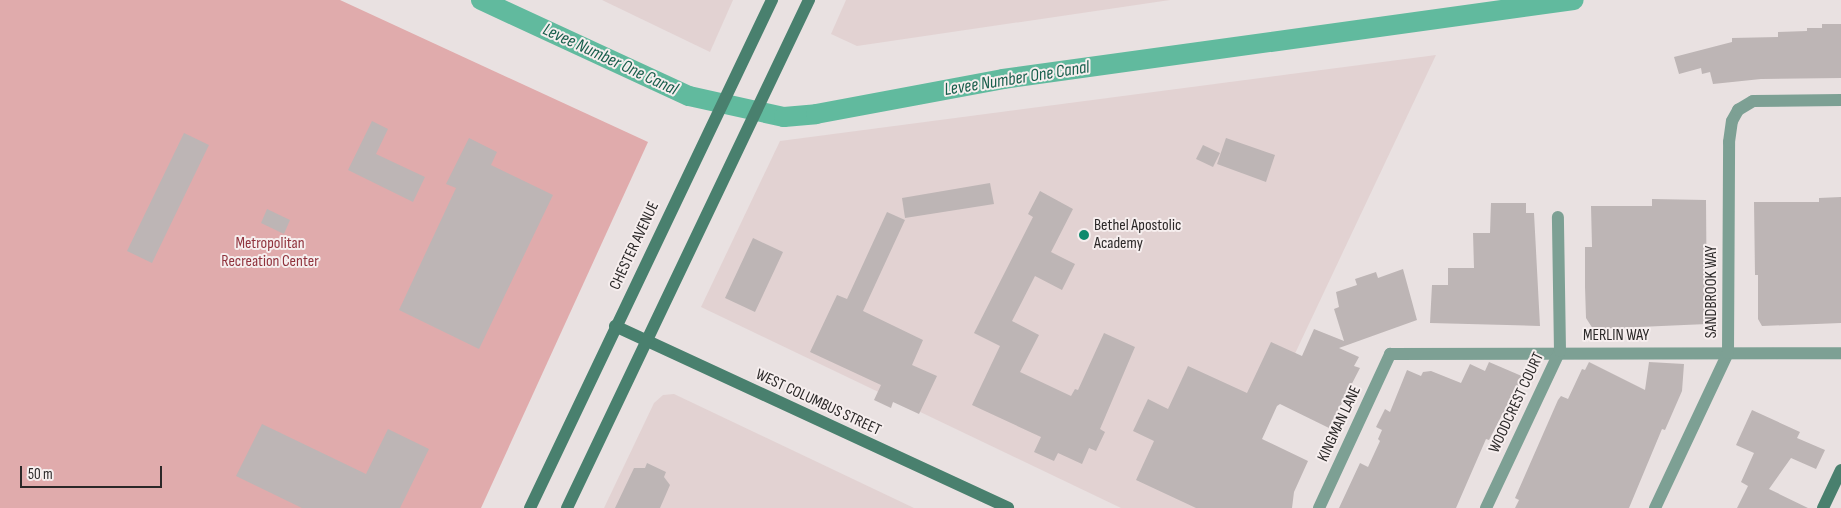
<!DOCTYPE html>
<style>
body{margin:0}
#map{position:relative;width:1841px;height:508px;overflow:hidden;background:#e9e1e1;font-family:"Sofia Sans Condensed",sans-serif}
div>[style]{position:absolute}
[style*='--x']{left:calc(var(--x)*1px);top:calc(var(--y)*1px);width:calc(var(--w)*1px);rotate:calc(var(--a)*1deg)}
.built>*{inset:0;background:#e2d2d2}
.green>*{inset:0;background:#e0abac}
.canal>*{height:20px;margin:-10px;padding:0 10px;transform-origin:10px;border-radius:10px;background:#61ba9e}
.building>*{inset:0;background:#bdb5b5}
.street>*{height:12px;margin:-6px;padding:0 6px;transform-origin:6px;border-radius:6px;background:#7da094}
.secondary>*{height:12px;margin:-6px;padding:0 6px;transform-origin:6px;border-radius:6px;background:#49806e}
.dots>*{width:14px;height:14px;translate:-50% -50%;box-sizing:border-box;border:2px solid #f6eeee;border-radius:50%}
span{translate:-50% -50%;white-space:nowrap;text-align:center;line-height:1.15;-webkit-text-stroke:4px #f6eeee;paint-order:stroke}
.poi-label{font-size:16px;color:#2b2828}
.left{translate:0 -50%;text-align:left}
.park-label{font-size:16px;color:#90333d}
.street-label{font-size:16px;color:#2b2828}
.water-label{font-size:18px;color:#175e4b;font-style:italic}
.scale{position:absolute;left:20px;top:466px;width:142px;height:22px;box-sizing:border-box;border:2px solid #2b2828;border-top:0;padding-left:6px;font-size:15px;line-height:18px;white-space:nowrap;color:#2b2828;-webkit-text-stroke:4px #f6eeee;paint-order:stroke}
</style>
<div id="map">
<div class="built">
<i style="clip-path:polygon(602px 0,733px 0,710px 52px)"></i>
<i style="clip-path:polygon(846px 0,1170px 0,857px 46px,831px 34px)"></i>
<i style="clip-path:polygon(1436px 55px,1222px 508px,1121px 508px,701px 307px,780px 141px)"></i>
<i style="clip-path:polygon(674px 394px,914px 508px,604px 508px,654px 403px,663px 395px)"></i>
</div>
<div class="green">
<i style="clip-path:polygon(0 0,340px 0,648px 142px,481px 508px,0 508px)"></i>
</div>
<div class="canal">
<i style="--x:481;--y:0;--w:229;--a:24.8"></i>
<i style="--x:689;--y:96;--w:97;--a:12.5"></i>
<i style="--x:784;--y:117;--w:32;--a:-5"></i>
<i style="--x:816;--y:114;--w:190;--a:-10.6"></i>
<i style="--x:1003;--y:79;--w:576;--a:-7.88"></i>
</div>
<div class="building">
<i style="clip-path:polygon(1822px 24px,1841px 24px,1841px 78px,1761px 79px,1713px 84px,1710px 72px,1702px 74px,1701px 68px,1679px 74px,1674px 57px,1732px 42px,1732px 38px,1778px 37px,1778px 32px,1807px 31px,1807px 28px,1822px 28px)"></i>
<i style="clip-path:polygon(372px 121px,388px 129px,376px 154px,425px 177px,413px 202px,348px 170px)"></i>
<i style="clip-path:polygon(184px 133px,209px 145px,152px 263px,127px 251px)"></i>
<i style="clip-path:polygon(469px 138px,497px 152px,491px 165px,553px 195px,479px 349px,399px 310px,456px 188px,446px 184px)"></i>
<i style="clip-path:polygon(1226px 138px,1275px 155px,1266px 182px,1217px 164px)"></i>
<i style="clip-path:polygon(1203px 145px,1220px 153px,1213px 167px,1196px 159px)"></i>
<i style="clip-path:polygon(990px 183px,994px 204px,905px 218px,902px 198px)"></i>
<i style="clip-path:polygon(1040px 191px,1073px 209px,1051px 252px,1075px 264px,1062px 290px,1035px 276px,1012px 321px,1039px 335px,1020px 372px,1071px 396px,1075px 389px,1078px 390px,1104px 333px,1135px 347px,1100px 429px,1105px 432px,1096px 451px,1089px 448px,1082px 464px,1058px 453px,1054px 461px,1034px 452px,1041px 437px,972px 405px,1000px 346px,974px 333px,1033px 217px,1028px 214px)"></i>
<i style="clip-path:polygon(1841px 197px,1841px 323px,1762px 326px,1758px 319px,1758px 275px,1755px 275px,1754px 202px,1819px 202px,1819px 198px)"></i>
<i style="clip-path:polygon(1652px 199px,1706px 200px,1707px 324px,1593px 329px,1586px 318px,1585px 287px,1585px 247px,1592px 247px,1591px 206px,1652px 206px)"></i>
<i style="clip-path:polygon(1491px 203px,1526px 203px,1526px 213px,1534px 213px,1540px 326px,1430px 323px,1432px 285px,1448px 285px,1448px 268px,1474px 268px,1473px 233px,1490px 233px)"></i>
<i style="clip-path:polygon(267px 209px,290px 220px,284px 234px,261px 223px)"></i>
<i style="clip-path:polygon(887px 212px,905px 220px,863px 311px,923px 340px,912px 365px,937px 376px,919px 414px,893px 402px,891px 408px,874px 400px,881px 385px,810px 352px,837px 295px,847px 299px)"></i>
<i style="clip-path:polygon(753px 238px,783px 252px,755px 312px,725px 298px)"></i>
<i style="clip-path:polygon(1403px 269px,1417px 320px,1339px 348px,1359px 357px,1354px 366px,1360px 368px,1329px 428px,1280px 404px,1277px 406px,1262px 439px,1308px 461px,1294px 492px,1292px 508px,1196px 508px,1136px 480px,1154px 441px,1133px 431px,1148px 399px,1168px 409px,1188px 366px,1247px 393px,1271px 342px,1302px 356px,1314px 329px,1344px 341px,1334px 309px,1339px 307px,1336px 292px,1357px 285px,1355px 279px,1376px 272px,1378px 278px)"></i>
<i style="clip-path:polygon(1489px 362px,1524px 377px,1506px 415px,1503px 413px,1489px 440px,1486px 439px,1456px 508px,1339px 508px,1360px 463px,1368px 467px,1380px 441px,1378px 439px,1382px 430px,1376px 427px,1385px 409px,1390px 412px,1407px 370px,1421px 376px,1423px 372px,1431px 371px,1461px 383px,1470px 364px,1485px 371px)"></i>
<i style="clip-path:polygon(1589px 362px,1645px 390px,1649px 362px,1684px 364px,1682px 391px,1665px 430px,1662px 429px,1629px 508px,1515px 508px,1519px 500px,1515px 498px,1558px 400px,1561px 396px,1568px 399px,1582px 369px,1585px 370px)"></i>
<i style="clip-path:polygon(1752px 410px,1800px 432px,1797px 438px,1825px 450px,1816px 469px,1791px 458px,1769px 489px,1808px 508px,1737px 508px,1748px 486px,1741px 482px,1754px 453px,1736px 445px)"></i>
<i style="clip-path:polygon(262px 424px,366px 474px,388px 429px,429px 449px,400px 508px,302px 508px,236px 476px)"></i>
<i style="clip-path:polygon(647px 463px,666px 472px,664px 477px,670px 485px,660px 508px,615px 508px,634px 468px,645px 468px)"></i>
</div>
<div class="street">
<i style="--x:1319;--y:508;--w:170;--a:-65.2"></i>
<i style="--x:1390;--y:354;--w:451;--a:-0.1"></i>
<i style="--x:1486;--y:508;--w:174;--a:-64.8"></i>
<i style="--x:1560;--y:351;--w:134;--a:-90.9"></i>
<i style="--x:1655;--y:508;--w:171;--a:-64.8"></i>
<i style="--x:1728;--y:353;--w:211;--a:-89.7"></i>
<i style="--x:1729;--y:142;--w:21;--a:-82"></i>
<i style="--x:1732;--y:121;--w:13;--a:-61"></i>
<i style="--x:1738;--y:110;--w:17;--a:-31"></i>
<i style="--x:1753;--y:101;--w:88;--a:-0.7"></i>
</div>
<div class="secondary">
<i style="--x:615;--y:326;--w:433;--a:24.8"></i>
<i style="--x:530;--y:508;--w:563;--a:-64.53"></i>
<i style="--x:567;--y:508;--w:563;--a:-64.53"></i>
<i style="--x:1823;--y:508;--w:42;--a:-64.7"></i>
</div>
<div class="dots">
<i style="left:1084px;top:235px;background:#0d8a6d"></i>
</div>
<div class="poi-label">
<span class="left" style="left:1094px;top:235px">Bethel Apostolic<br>Academy</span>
</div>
<div class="park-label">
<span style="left:270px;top:253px">Metropolitan<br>Recreation Center</span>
</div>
<div class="street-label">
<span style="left:635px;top:246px;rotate:-65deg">CHESTER AVENUE</span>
<span style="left:1712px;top:292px;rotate:-90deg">SANDBROOK WAY</span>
<span style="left:1616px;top:336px">MERLIN WAY</span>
<span style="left:818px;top:403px;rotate:25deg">WEST COLUMBUS STREET</span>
<span style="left:1517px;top:403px;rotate:-65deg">WOODCREST COURT</span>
<span style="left:1340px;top:424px;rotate:-65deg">KINGMAN LANE</span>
</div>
<div class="water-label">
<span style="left:610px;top:60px;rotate:25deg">Levee Number One Canal</span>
<span style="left:1017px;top:79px;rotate:-9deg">Levee Number One Canal</span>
</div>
<div class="scale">50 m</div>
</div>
